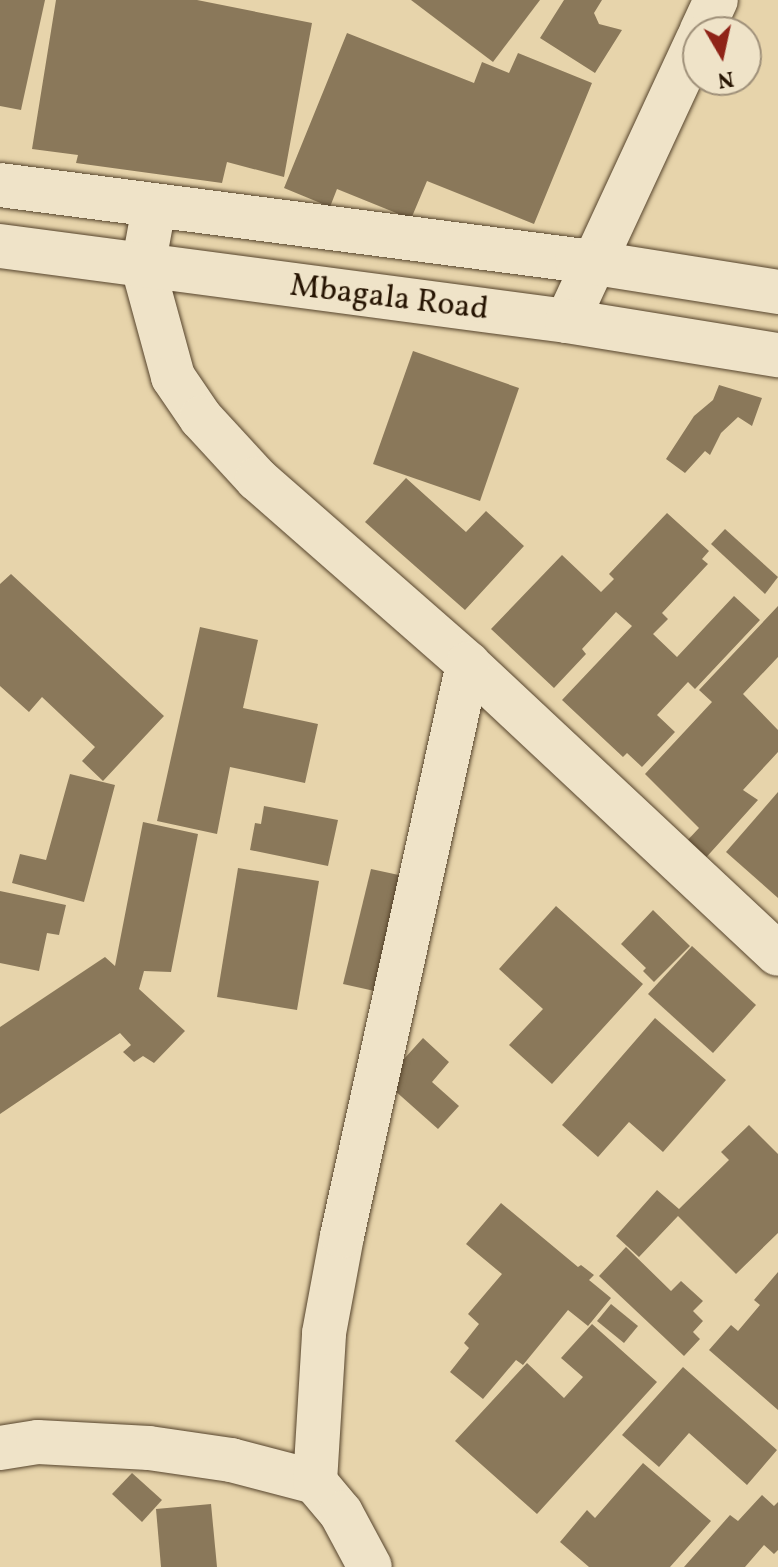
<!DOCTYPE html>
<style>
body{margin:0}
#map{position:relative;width:778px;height:1567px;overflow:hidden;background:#e7d4ab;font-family:Vollkorn,serif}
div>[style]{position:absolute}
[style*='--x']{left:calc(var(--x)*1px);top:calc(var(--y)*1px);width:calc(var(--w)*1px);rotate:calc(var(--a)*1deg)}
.building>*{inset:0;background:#8a785a}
.roads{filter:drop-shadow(0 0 2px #56442c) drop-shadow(0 0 2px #56442c)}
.minor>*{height:44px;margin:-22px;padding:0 22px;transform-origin:22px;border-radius:22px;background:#efe3c8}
.tertiary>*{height:44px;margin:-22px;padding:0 22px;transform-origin:22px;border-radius:22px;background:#efe3c8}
span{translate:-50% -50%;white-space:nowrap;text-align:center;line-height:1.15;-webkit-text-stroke:6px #efe3c8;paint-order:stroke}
.street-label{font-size:32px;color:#261402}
.north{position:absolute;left:682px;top:16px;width:80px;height:80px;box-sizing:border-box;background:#efe3c8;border:2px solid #9f9079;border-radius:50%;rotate:171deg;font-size:22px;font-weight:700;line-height:32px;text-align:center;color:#261402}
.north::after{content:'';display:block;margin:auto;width:28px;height:36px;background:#8f2418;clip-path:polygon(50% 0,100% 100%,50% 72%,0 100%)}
</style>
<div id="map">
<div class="building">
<i style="clip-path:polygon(0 0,45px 0,21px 110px,0 106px)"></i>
<i style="clip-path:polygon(56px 0,197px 0,312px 23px,284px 177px,227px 162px,222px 183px,76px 163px,78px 155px,32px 149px)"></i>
<i style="clip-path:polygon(411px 0,540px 0,493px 62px)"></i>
<i style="clip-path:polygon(564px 0,602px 0,594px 13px,599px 24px,622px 30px,595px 73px,540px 38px)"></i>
<i style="clip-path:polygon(347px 33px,474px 83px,482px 62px,509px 73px,518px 53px,592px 83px,534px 224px,427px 181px,411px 219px,337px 189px,330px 207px,284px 188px)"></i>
<i style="clip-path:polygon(413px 351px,519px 388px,480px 501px,373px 464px)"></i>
<i style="clip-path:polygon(719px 385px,762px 398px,752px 426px,738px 417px,721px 433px,710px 455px,705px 451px,685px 473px,666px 459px,694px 416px,713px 400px)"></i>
<i style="clip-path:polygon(406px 478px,466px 532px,486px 511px,524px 546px,465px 610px,365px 522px)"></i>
<i style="clip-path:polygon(667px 513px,709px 551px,702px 559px,708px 564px,662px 613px,668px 619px,653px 634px,677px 657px,734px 596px,760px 620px,695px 689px,688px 682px,657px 715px,675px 732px,642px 767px,627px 753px,623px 757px,562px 700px,632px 626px,616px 612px,582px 649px,586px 654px,554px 688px,491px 629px,562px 555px,601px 592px,614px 579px,609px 574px)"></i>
<i style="clip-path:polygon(725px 529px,778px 577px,765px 594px,711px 544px)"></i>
<i style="clip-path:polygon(11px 574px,164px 716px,103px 781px,82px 761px,95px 747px,42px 697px,29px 712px,0 686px,0 584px)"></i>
<i style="clip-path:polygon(778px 606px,778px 657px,743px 694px,778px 730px,778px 752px,743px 790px,758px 800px,702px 862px,683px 845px,699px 828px,645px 774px,712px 702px,699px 690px)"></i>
<i style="clip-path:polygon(200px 627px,258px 640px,243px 708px,318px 724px,305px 783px,230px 767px,217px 834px,157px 821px)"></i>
<i style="clip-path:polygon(70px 774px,115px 785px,84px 902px,12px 883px,20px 854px,46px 860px)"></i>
<i style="clip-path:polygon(778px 792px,778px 898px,726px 852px)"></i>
<i style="clip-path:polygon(264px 806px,338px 820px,328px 866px,250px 850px,255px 823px,261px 824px)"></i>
<i style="clip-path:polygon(143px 822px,198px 834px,171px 972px,144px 971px,139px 989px,185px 1031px,154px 1063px,143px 1056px,134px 1062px,123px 1052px,131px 1045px,120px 1033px,0 1114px,0 1027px,105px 957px,115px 966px)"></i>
<i style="clip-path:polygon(238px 868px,319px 881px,297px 1010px,217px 997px)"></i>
<i style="clip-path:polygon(371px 869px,408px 877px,379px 992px,343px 984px)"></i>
<i style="clip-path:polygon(0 891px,66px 905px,59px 935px,47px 933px,39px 971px,0 963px)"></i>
<i style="clip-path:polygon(556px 906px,643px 984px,552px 1084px,509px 1045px,543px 1009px,499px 969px)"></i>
<i style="clip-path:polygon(653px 910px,690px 946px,654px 982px,643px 971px,646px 968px,621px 944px)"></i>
<i style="clip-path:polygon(692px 946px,756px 1005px,713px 1053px,648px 994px)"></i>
<i style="clip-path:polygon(655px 1018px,726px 1080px,663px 1152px,629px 1122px,598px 1157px,562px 1125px)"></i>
<i style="clip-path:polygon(423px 1038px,449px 1062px,432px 1082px,459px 1106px,438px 1129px,384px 1081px)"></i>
<i style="clip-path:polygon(749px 1125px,778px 1154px,778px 1233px,736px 1274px,678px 1216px,639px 1257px,616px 1236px,657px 1190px,679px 1209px,729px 1160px,721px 1152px)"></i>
<i style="clip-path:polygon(501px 1203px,578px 1267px,581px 1265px,594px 1275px,589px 1280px,611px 1298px,588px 1326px,568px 1310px,523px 1365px,516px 1360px,483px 1399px,450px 1372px,469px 1348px,464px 1343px,479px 1324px,468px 1314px,502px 1274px,466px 1244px)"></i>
<i style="clip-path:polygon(626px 1247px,671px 1291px,681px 1281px,703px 1301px,693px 1311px,703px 1321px,693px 1332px,700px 1339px,684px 1356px,599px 1276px)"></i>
<i style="clip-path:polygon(778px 1272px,778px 1410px,709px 1350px,731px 1325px,738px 1331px,760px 1305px,754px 1300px)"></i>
<i style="clip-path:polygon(611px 1304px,638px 1326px,624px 1343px,597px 1321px)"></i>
<i style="clip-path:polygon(592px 1324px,657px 1382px,537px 1514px,455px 1441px,527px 1363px,564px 1398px,583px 1377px,561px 1358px)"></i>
<i style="clip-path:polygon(683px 1367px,777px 1450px,747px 1485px,689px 1433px,659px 1467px,622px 1435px)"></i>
<i style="clip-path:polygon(643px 1463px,711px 1521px,670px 1567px,589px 1567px,560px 1542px,587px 1510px,595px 1518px)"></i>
<i style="clip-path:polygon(132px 1473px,162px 1500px,142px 1522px,112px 1494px)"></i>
<i style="clip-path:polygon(762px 1495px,774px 1506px,778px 1502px,778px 1550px,774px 1554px,764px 1545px,745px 1567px,684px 1567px,730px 1515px,738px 1521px)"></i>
<i style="clip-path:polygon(211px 1504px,217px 1567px,161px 1567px,156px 1509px)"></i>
</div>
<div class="roads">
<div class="minor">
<i style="--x:701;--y:32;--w:35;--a:-65"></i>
<i style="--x:154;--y:207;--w:61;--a:100.4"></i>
<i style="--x:143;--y:267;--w:114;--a:74.7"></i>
<i style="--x:173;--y:377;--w:50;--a:55.7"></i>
<i style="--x:201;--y:418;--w:83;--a:47.4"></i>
<i style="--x:257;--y:479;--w:281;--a:41.2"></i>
<i style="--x:468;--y:664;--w:424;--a:43.1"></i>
<i style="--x:567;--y:321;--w:311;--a:-65.1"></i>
<i style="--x:0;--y:1448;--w:38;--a:-9"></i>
<i style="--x:38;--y:1442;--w:111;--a:3.1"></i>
<i style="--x:149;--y:1448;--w:83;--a:8.3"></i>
<i style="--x:231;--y:1460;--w:87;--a:14.7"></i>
<i style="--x:315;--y:1482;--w:40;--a:50"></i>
<i style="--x:341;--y:1513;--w:61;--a:61.8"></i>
<i style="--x:315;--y:1482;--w:149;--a:-86.5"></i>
<i style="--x:324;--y:1333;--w:99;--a:-79.5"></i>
<i style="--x:342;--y:1236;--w:586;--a:-77.58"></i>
</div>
<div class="tertiary">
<i style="--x:0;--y:185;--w:582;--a:7.41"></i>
<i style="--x:577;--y:260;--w:204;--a:9"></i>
<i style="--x:0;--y:246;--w:572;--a:7.54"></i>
<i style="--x:567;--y:321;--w:214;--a:9.2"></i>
</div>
</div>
<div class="street-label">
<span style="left:389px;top:299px;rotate:7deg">Mbagala Road</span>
</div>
<div class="north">N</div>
</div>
